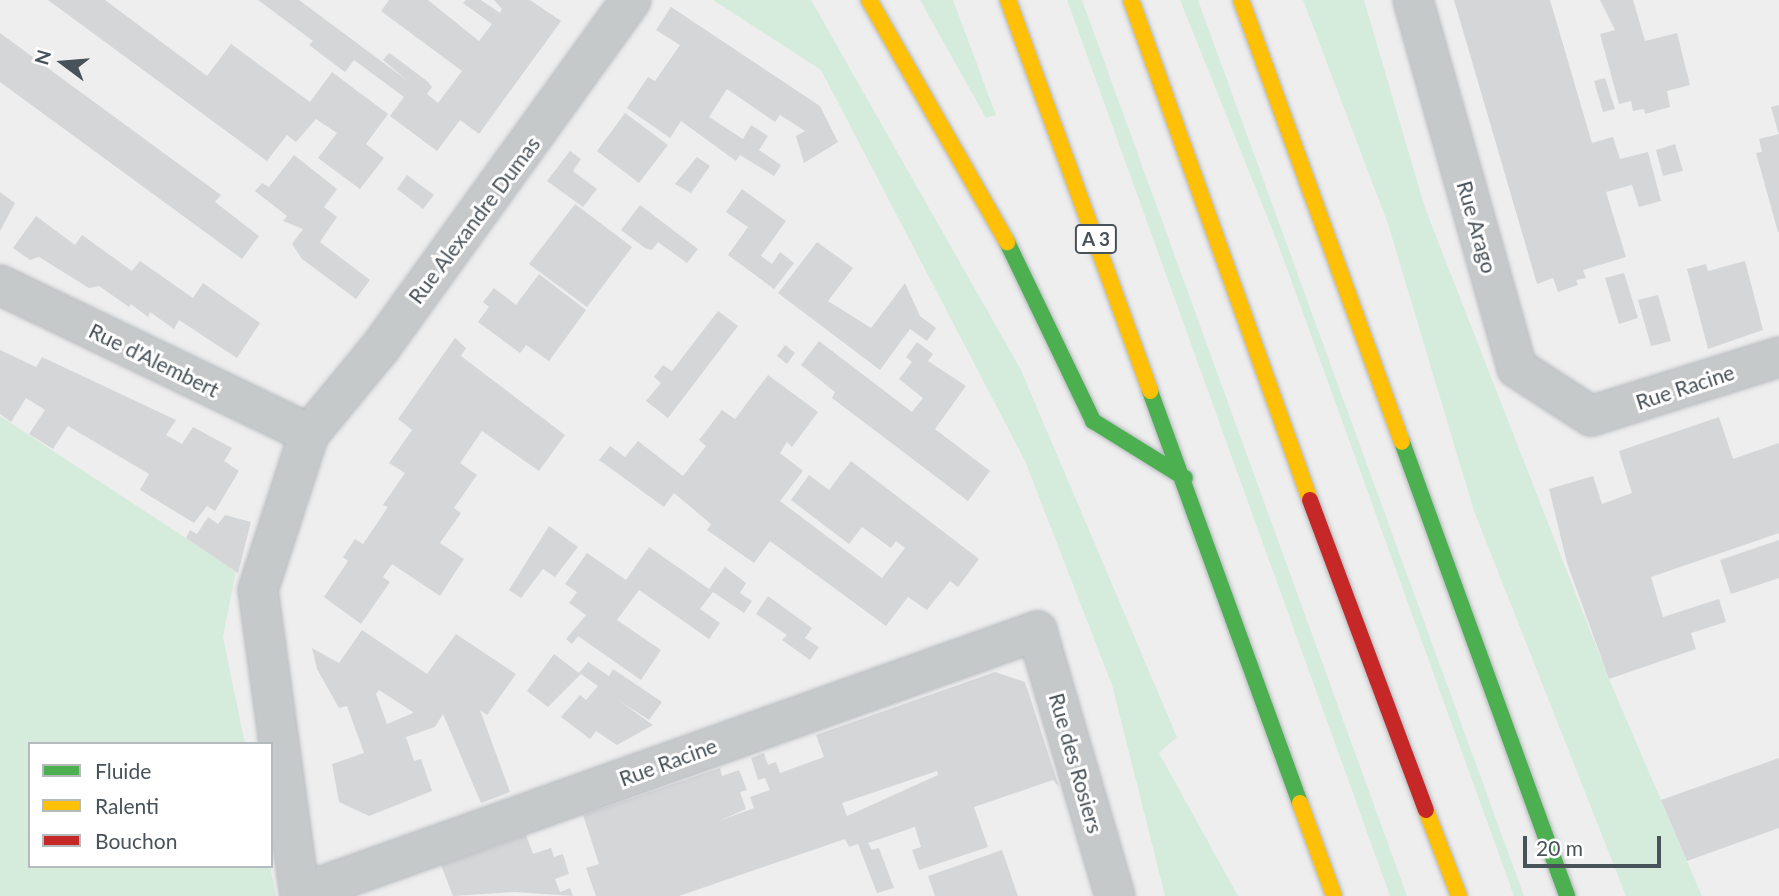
<!DOCTYPE html>
<style>
body{margin:0}
#map{position:relative;width:1779px;height:896px;overflow:hidden;background:#efeeee;font-family:Lato,sans-serif}
div>[style]{position:absolute}
[style*='--x']{left:calc(var(--x)*1px);top:calc(var(--y)*1px);width:calc(var(--w)*1px);rotate:calc(var(--a)*1deg)}
.green>*{inset:0;background:#d5ecdc}
.building>*{inset:0;background:#d5d6d7}
.roads{filter:drop-shadow(0 0 2px #b4b9bd) drop-shadow(0 0 2px #b4b9bd)}
.street>*{height:38px;margin:-19px;padding:0 19px;transform-origin:19px;border-radius:19px;background:#c6c9ca}
.fast>*{height:16px;margin:-8px;padding:0 8px;transform-origin:8px;border-radius:8px;background:#4caf50}
.slow>*{height:16px;margin:-8px;padding:0 8px;transform-origin:8px;border-radius:8px;background:#ffc107}
.jam>*{height:16px;margin:-8px;padding:0 8px;transform-origin:8px;border-radius:8px;background:#c62828}
span{translate:-50% -50%;white-space:nowrap;text-align:center;line-height:1.15;-webkit-text-stroke:6px #fff;paint-order:stroke}
.shield-label span{padding:2px 5px;background:#fff;border:2px solid;border-radius:5px;-webkit-text-stroke-width:0}
.shield-label{font-size:19px;color:#475259;font-weight:700}
.street-label{font-size:21px;color:#475259}
.legend{position:absolute;left:28px;top:742px;width:245px;height:126px;box-sizing:border-box;background:#fff;border:2px solid #b5babd;margin:0;padding:9px 12px;list-style:none;font-size:21px;color:#475259}
.legend li{display:flex;align-items:center;gap:14px;height:35px}
.legend b{width:35px;border:2px solid #b5babd}
.north{position:absolute;left:28px;top:28px;width:70px;height:70px;-webkit-text-stroke:5px #fff;paint-order:stroke;rotate:286deg;font-size:19px;font-weight:700;line-height:28px;text-align:center;color:#475259}
.north::after{content:'';display:block;margin:auto;width:24px;height:32px;background:#475259;clip-path:polygon(50% 0,100% 100%,50% 72%,0 100%)}
.scale{position:absolute;left:1523px;top:836px;width:138px;height:32px;box-sizing:border-box;border:4px solid #475259;border-top:0;padding-left:9px;font-size:21px;line-height:24px;white-space:nowrap;color:#475259;-webkit-text-stroke:5px #fff;paint-order:stroke}
</style>
<div id="map">
<div class="green">
<i style="clip-path:polygon(713px 0,811px 0,1021px 370px,1177px 737px,1159px 753px,1238px 896px,1165px 896px,1112px 685px,1025px 461px,821px 70px)"></i>
<i style="clip-path:polygon(920px 0,953px 0,996px 115px,986px 118px)"></i>
<i style="clip-path:polygon(1067px 0,1082px 0,1407px 896px,1390px 896px)"></i>
<i style="clip-path:polygon(1180px 0,1198px 0,1524px 896px,1514px 896px,1278px 244px)"></i>
<i style="clip-path:polygon(1303px 0,1364px 0,1425px 208px,1609px 679px,1702px 896px,1626px 896px,1474px 511px,1388px 224px)"></i>
<i style="clip-path:polygon(0 416px,236px 571px,223px 637px,245px 744px,30px 744px,30px 866px,270px 866px,276px 896px,0 896px)"></i>
</div>
<div class="building">
<i style="clip-path:polygon(48px 0,105px 0,207px 76px,231px 44px,310px 102px,332px 72px,388px 114px,366px 144px,384px 158px,360px 189px,318px 158px,337px 133px,316px 119px,296px 142px,287px 135px,267px 161px)"></i>
<i style="clip-path:polygon(258px 0,299px 0,408px 81px,383px 60px,389px 53px,395px 57px,427px 81px,432px 87px,427px 94px,438px 103px,462px 71px,381px 11px,389px 0,428px 0,479px 41px,492px 24px,463px 3px,466px 0,481px 0,500px 13px,502px 9px,494px 0,530px 0,561px 21px,479px 134px,460px 120px,437px 151px,390px 116px,404px 97px,354px 60px,345px 72px,309px 45px,313px 41px)"></i>
<i style="clip-path:polygon(1454px 0,1550px 0,1592px 143px,1613px 137px,1620px 159px,1648px 152px,1661px 201px,1639px 207px,1632px 185px,1606px 192px,1626px 257px,1583px 270px,1586px 278px,1576px 280px,1578px 285px,1558px 292px,1553px 278px,1537px 284px)"></i>
<i style="clip-path:polygon(1600px 0,1633px 0,1645px 41px,1677px 33px,1690px 85px,1667px 91px,1670px 107px,1645px 114px,1644px 109px,1633px 111px,1631px 101px,1619px 104px,1600px 34px,1615px 30px)"></i>
<i style="clip-path:polygon(671px 7px,820px 106px,838px 142px,804px 163px,796px 136px,805px 131px,780px 115px,775px 122px,727px 89px,709px 117px,743px 139px,751px 125px,768px 136px,759px 150px,781px 165px,774px 176px,740px 155px,736px 161px,681px 121px,670px 138px,627px 108px,648px 77px,655px 81px,680px 45px,656px 30px)"></i>
<i style="clip-path:polygon(0 33px,221px 195px,215px 202px,259px 236px,242px 259px,0 82px)"></i>
<i style="clip-path:polygon(1605px 78px,1615px 109px,1603px 112px,1594px 81px)"></i>
<i style="clip-path:polygon(1779px 105px,1779px 132px,1778px 132px,1771px 107px)"></i>
<i style="clip-path:polygon(625px 113px,668px 145px,639px 183px,597px 151px)"></i>
<i style="clip-path:polygon(1779px 134px,1779px 232px,1778px 232px,1756px 153px,1762px 152px,1759px 139px)"></i>
<i style="clip-path:polygon(1675px 144px,1683px 171px,1663px 176px,1656px 150px)"></i>
<i style="clip-path:polygon(570px 151px,581px 159px,573px 171px,597px 189px,583px 207px,547px 181px)"></i>
<i style="clip-path:polygon(294px 155px,337px 189px,324px 207px,337px 217px,320px 242px,370px 280px,356px 299px,302px 259px,292px 244px,303px 229px,283px 221px,287px 216px,255px 191px,262px 183px,269px 187px)"></i>
<i style="clip-path:polygon(697px 157px,710px 166px,691px 193px,675px 184px)"></i>
<i style="clip-path:polygon(407px 175px,434px 195px,423px 209px,397px 189px)"></i>
<i style="clip-path:polygon(742px 189px,786px 221px,761px 256px,772px 264px,780px 252px,794px 263px,774px 289px,728px 255px,748px 227px,726px 212px)"></i>
<i style="clip-path:polygon(0 192px,15px 203px,0 231px)"></i>
<i style="clip-path:polygon(575px 204px,632px 247px,587px 307px,529px 264px)"></i>
<i style="clip-path:polygon(640px 205px,698px 249px,687px 263px,658px 242px,652px 250px,645px 248px,621px 230px)"></i>
<i style="clip-path:polygon(36px 216px,75px 245px,82px 235px,132px 271px,140px 261px,193px 298px,203px 283px,260px 323px,237px 358px,179px 320px,174px 329px,150px 312px,148px 317px,131px 304px,129px 307px,99px 286px,89px 288px,39px 257px,30px 260px,13px 248px)"></i>
<i style="clip-path:polygon(817px 242px,853px 268px,828px 301px,871px 328px,905px 283px,920px 316px,936px 328px,927px 341px,910px 329px,880px 370px,778px 293px)"></i>
<i style="clip-path:polygon(1745px 261px,1763px 330px,1708px 349px,1687px 269px,1706px 264px,1708px 271px)"></i>
<i style="clip-path:polygon(1624px 273px,1638px 318px,1619px 324px,1605px 278px)"></i>
<i style="clip-path:polygon(539px 274px,586px 310px,549px 361px,526px 345px,520px 353px,478px 322px,489px 307px,483px 302px,494px 288px,516px 305px)"></i>
<i style="clip-path:polygon(1658px 295px,1671px 341px,1651px 346px,1638px 300px)"></i>
<i style="clip-path:polygon(718px 311px,738px 326px,668px 418px,646px 401px,661px 383px,654px 377px,663px 365px,672px 371px)"></i>
<i style="clip-path:polygon(455px 338px,466px 348px,461px 356px,565px 435px,539px 471px,482px 431px,460px 463px,477px 475px,454px 508px,461px 513px,440px 543px,464px 559px,440px 596px,392px 564px,383px 577px,390px 582px,361px 624px,324px 597px,348px 561px,343px 557px,355px 539px,363px 544px,388px 507px,383px 505px,405px 473px,389px 463px,412px 430px,398px 419px)"></i>
<i style="clip-path:polygon(819px 341px,912px 412px,923px 398px,899px 379px,912px 362px,906px 357px,917px 342px,933px 354px,928px 361px,966px 386px,935px 429px,990px 471px,968px 501px,832px 398px,835px 392px,801px 365px)"></i>
<i style="clip-path:polygon(785px 345px,795px 353px,787px 364px,777px 356px)"></i>
<i style="clip-path:polygon(0 350px,36px 367px,42px 357px,176px 420px,166px 435px,182px 444px,193px 427px,232px 448px,224px 461px,239px 471px,215px 511px,207px 506px,194px 523px,140px 490px,149px 474px,68px 426px,53px 449px,29px 434px,45px 410px,26px 398px,11px 422px,0 414px)"></i>
<i style="clip-path:polygon(768px 375px,818px 412px,792px 447px,787px 442px,780px 453px,803px 471px,780px 501px,882px 578px,905px 548px,896px 541px,891px 548px,862px 527px,849px 544px,791px 500px,809px 475px,829px 490px,851px 461px,979px 559px,958px 587px,950px 581px,927px 610px,908px 597px,886px 626px,770px 541px,754px 563px,707px 530px,711px 524px,674px 493px,664px 507px,599px 460px,610px 446px,625px 457px,638px 441px,683px 476px,706px 446px,699px 440px,722px 410px,735px 419px)"></i>
<i style="clip-path:polygon(1719px 417px,1733px 459px,1779px 443px,1779px 533px,1651px 577px,1663px 617px,1719px 599px,1726px 622px,1691px 633px,1696px 649px,1609px 679px,1567px 563px,1549px 489px,1593px 476px,1602px 504px,1632px 493px,1619px 451px)"></i>
<i style="clip-path:polygon(225px 515px,251px 522px,238px 573px,186px 538px,190px 530px,197px 534px,208px 517px,218px 524px)"></i>
<i style="clip-path:polygon(549px 526px,578px 547px,555px 577px,543px 569px,521px 598px,509px 590px)"></i>
<i style="clip-path:polygon(1779px 540px,1779px 578px,1731px 594px,1720px 560px)"></i>
<i style="clip-path:polygon(649px 547px,709px 589px,725px 567px,746px 583px,740px 593px,752px 601px,744px 613px,713px 592px,700px 609px,720px 623px,709px 639px,639px 590px,617px 620px,661px 650px,641px 680px,578px 636px,572px 644px,566px 639px,586px 615px,569px 603px,577px 592px,565px 584px,587px 553px,626px 580px)"></i>
<i style="clip-path:polygon(768px 596px,812px 628px,805px 638px,819px 647px,810px 660px,782px 640px,787px 635px,756px 614px)"></i>
<i style="clip-path:polygon(evenodd,362px 630px,427px 674px,456px 634px,516px 674px,487px 715px,480px 710px,510px 792px,481px 803px,443px 714px,435px 727px,406px 737px,414px 761px,421px 759px,432px 791px,369px 816px,339px 802px,332px 764px,364px 753px,347px 706px,339px 708px,317px 669px,312px 648px,339px 663px,362px 630px,379px 690px,413px 712px,413px 713px,387px 724px,376px 694px,379px 690px)"></i>
<i style="clip-path:polygon(554px 654px,579px 673px,588px 662px,609px 676px,613px 669px,662px 702px,649px 720px,618px 700px,653px 725px,617px 745px,596px 731px,590px 739px,561px 717px,580px 695px,586px 700px,598px 686px,581px 674px,548px 707px,527px 691px)"></i>
<i style="clip-path:polygon(evenodd,995px 672px,1025px 682px,1059px 787px,1053px 780px,974px 807px,988px 847px,919px 870px,912px 850px,921px 847px,915px 827px,868px 843px,872px 850px,879px 848px,894px 888px,877px 893px,858px 844px,849px 847px,845px 839px,679px 896px,596px 896px,586px 868px,599px 864px,583px 815px,720px 768px,722px 776px,739px 770px,747px 790px,740px 792px,746px 809px,719px 821px,754px 808px,750px 797px,770px 790px,765px 778px,758px 780px,751px 758px,764px 753px,768px 765px,776px 762px,780px 773px,824px 757px,816px 735px,995px 672px,937px 771px,938px 775px,847px 816px,842px 803px,937px 771px)"></i>
<i style="clip-path:polygon(1779px 758px,1779px 828px,1687px 861px,1661px 800px)"></i>
<i style="clip-path:polygon(526px 835px,533px 854px,551px 848px,554px 857px,563px 854px,569px 874px,555px 879px,560px 892px,570px 888px,573px 896px,515px 892px,453px 896px,441px 865px)"></i>
<i style="clip-path:polygon(1002px 850px,1018px 896px,935px 896px,928px 876px)"></i>
</div>
<div class="roads">
<div class="street">
<i style="--x:1413;--y:0;--w:382;--a:74.2"></i>
<i style="--x:1517;--y:368;--w:88;--a:33"></i>
<i style="--x:1591;--y:416;--w:197;--a:-17.4"></i>
<i style="--x:0;--y:285;--w:343;--a:25.7"></i>
<i style="--x:300;--y:894;--w:783;--a:-19.64"></i>
<i style="--x:1037;--y:631;--w:276;--a:73.6"></i>
<i style="--x:300;--y:896;--w:309;--a:-97.8"></i>
<i style="--x:258;--y:590;--w:164;--a:-71.9"></i>
<i style="--x:309;--y:434;--w:112;--a:-50.5"></i>
<i style="--x:380;--y:348;--w:429;--a:-54.2"></i>
</div>
<div class="fast">
<i style="--x:1007;--y:242;--w:199;--a:64.3"></i>
<i style="--x:1093;--y:421;--w:108;--a:31.8"></i>
<i style="--x:1150;--y:391;--w:438;--a:70"></i>
<i style="--x:1402;--y:442;--w:483;--a:70"></i>
</div>
<div class="slow">
<i style="--x:869;--y:0;--w:279;--a:60.3"></i>
<i style="--x:1008;--y:0;--w:416;--a:70"></i>
<i style="--x:1131;--y:0;--w:531;--a:70.3"></i>
<i style="--x:1241;--y:0;--w:470;--a:70"></i>
<i style="--x:1300;--y:803;--w:99;--a:69.9"></i>
<i style="--x:1426;--y:810;--w:92;--a:69"></i>
</div>
<div class="jam">
<i style="--x:1310;--y:500;--w:331;--a:69.5"></i>
</div>
</div>
<div class="shield-label">
<span style="left:1096px;top:239px">A 3</span>
</div>
<div class="street-label">
<span style="left:474px;top:220px;rotate:-53deg">Rue Alexandre Dumas</span>
<span style="left:1477px;top:227px;rotate:74deg">Rue Arago</span>
<span style="left:154px;top:360px;rotate:26deg">Rue d'Alembert</span>
<span style="left:1685px;top:387px;rotate:-18deg">Rue Racine</span>
<span style="left:668px;top:762px;rotate:-20deg">Rue Racine</span>
<span style="left:1076px;top:763px;rotate:74deg">Rue des Rosiers</span>
</div>
<ul class="legend">
<li><b style="height:9px;background:#4caf50"></b>Fluide</li>
<li><b style="height:9px;background:#ffc107"></b>Ralenti</li>
<li><b style="height:9px;background:#c62828"></b>Bouchon</li>
</ul>
<div class="north">N</div>
<div class="scale">20 m</div>
</div>
